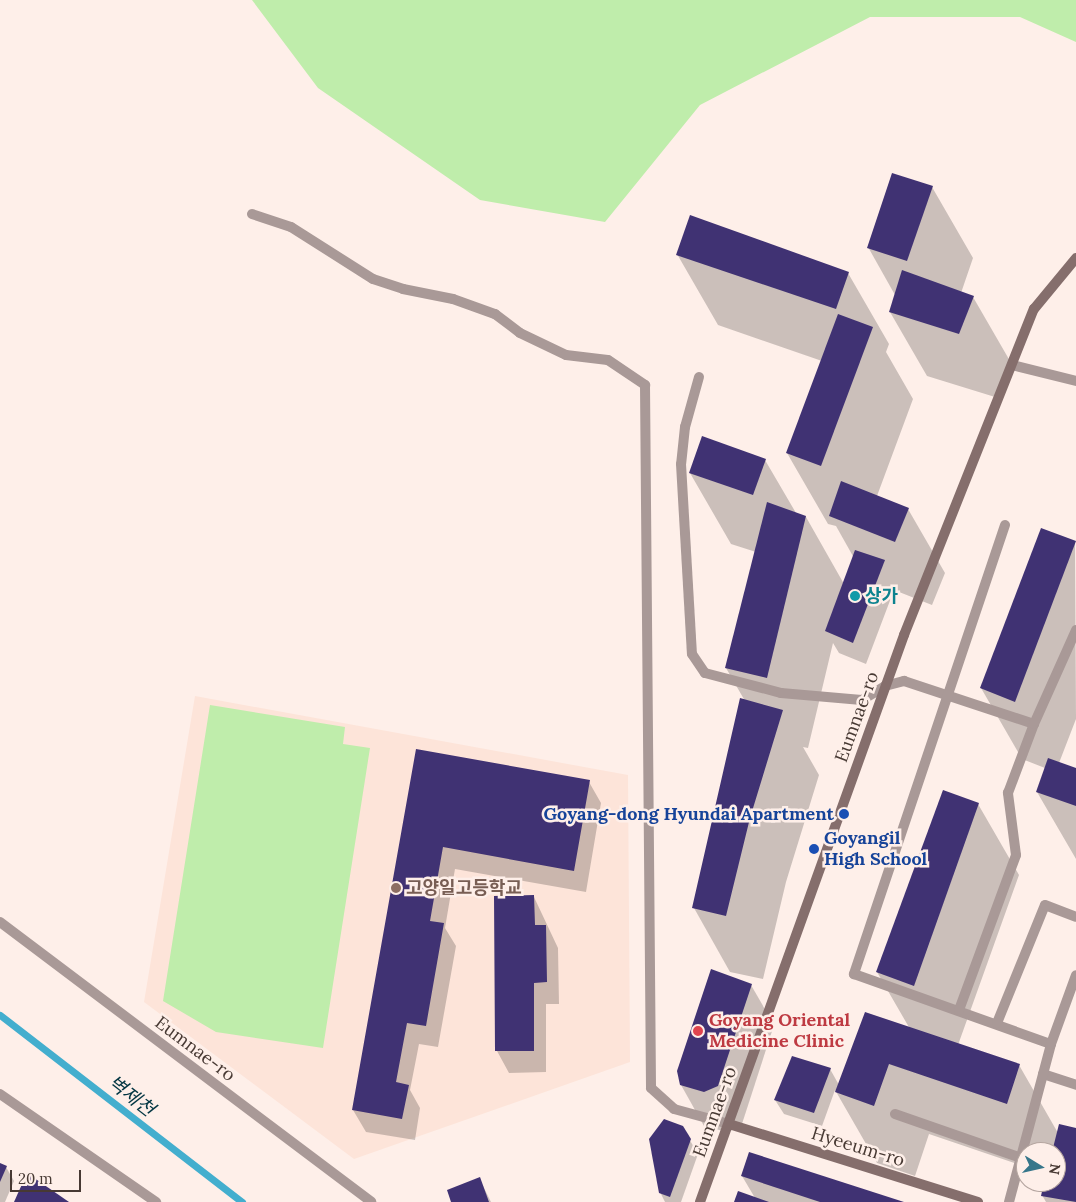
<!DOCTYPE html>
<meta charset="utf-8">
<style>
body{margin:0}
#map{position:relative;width:1076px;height:1202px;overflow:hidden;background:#feefe9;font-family:Lora,"Noto Sans KR",serif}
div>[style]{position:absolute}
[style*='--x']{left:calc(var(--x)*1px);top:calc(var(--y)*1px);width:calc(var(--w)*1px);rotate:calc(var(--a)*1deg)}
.built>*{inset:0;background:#fde4d9}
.green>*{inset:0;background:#bfedab}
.shadow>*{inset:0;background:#0003}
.stream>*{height:7px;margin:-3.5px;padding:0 3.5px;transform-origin:3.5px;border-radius:3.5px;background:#43aece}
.building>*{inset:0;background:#403273}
.lane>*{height:10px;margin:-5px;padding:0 5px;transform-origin:5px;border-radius:5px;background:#a99997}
.street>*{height:10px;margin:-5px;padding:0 5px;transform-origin:5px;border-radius:5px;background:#a99997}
.secondary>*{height:10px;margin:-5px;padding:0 5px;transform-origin:5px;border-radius:5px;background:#856e6c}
.dots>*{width:14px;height:14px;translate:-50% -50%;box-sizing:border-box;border:2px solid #feefe9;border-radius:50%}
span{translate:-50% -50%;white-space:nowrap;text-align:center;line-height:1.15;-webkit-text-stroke:5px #feefe9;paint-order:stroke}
.culture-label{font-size:18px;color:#0d838f;font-weight:700}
.left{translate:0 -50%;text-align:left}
.street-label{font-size:18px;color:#473933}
.transit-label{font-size:18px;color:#164399;font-weight:700}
.right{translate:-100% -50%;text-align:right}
.education-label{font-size:18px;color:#785e54;font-weight:700}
.health-label{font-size:18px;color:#be3a42;font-weight:700}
.water-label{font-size:19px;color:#023542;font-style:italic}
.north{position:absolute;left:1016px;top:1142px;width:50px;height:50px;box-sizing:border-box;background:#feefe9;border:1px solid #b5a6a0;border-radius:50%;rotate:99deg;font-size:14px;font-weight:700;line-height:20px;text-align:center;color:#473933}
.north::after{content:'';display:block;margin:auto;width:18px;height:22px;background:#36768a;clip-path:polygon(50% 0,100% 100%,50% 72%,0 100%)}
.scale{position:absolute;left:10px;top:1170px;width:71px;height:22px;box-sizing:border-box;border:2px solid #473933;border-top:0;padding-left:6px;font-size:15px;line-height:18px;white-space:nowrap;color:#473933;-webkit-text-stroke:4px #feefe9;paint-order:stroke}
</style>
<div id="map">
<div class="built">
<i style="clip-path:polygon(195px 696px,628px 775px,630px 1062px,354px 1159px,144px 1002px)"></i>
</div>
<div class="green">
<i style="clip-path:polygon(252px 0,1076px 0,1076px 42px,1020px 17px,870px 17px,700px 105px,605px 222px,480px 200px,318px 88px)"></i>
<i style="clip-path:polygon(210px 705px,345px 727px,343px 744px,370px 748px,323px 1048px,216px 1032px,163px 1001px)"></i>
</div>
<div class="shadow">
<i style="clip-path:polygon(932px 187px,973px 258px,961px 293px,973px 297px,1010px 361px,995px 397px,927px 376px,890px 312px,895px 295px,868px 247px)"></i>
<i style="clip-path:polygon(677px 254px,848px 273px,889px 344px,886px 352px,913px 399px,877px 496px,908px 509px,945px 573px,932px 605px,894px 590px,866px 664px,839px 653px,833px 643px,808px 748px,803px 747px,819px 775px,786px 882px,763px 979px,730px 972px,694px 908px,745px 701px,726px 668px,756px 552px,731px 544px,690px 473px,765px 460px,796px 513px,806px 517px,844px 584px,854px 558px,836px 526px,828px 524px,787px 453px,822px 361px,718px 325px)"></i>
<i style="clip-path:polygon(1075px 542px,1076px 719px,1059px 763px,1076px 769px,1076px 859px,1037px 792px,1045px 768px,1022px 759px,981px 688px)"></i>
<i style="clip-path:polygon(417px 751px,589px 782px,601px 803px,586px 892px,455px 869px,445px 928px,456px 946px,438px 1047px,419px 1044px,410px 1090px,420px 1108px,415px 1140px,366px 1132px,353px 1110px)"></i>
<i style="clip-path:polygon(978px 804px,1019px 875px,958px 1045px,1019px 1065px,1058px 1133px,1076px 1130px,1076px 1202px,1046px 1202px,1042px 1195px,1046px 1182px,1056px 1182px,1056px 1152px,1026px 1152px,1026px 1167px,929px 1134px,915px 1176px,877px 1163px,835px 1090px,822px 1126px,784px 1114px,775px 1100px,830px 1069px,839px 1085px,910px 1029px,877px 972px)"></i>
<i style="clip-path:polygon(495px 897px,534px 897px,558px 948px,559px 1004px,546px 1004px,546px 1072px,509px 1073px,497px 1051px)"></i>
<i style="clip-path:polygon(751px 985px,774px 1025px,741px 1127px,727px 1132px,704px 1126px,681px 1085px)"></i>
<i style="clip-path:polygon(682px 1127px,698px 1154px,681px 1202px,665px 1202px,660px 1192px)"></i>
<i style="clip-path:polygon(0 1165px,6px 1167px,14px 1181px,5px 1202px,0 1202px)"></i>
<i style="clip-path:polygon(742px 1176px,901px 1202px,735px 1202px,755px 1198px)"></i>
<i style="clip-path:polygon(479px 1178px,491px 1202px,453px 1202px)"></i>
</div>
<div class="stream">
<i style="--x:0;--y:1015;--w:306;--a:37.7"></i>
</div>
<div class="building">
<i style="clip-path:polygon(892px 173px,933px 186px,907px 261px,867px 248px)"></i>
<i style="clip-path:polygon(690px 215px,849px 272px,836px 309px,676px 255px)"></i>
<i style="clip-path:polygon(902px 270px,974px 296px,959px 334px,889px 312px)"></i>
<i style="clip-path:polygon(838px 314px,873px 327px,821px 466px,786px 453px)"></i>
<i style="clip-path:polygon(702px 436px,766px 459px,753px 495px,689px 473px)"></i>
<i style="clip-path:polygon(841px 481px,909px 508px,895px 542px,829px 516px)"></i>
<i style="clip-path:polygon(767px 502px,806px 516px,767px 678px,725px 668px)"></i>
<i style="clip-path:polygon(1041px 528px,1076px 541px,1015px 702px,980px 688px)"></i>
<i style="clip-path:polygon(855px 550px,885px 560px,853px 643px,825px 631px)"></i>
<i style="clip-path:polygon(740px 698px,783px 710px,750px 818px,726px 916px,692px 908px)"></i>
<i style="clip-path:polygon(416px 749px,590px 780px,574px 871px,443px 847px,430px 921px,444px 923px,426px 1026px,407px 1023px,396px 1082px,409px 1085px,402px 1119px,352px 1110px)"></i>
<i style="clip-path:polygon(1048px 758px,1076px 768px,1076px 806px,1036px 792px)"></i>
<i style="clip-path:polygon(943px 790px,979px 803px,914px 986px,876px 972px)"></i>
<i style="clip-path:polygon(534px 895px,535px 925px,546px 925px,547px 982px,534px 983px,534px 1051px,495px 1051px,494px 896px)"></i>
<i style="clip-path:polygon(711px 969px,752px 984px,718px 1086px,704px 1092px,680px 1085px,677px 1071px)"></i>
<i style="clip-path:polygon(865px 1012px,1020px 1064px,1007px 1104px,889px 1064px,874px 1106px,835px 1092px)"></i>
<i style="clip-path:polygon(792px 1056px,831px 1068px,814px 1113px,774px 1100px)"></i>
<i style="clip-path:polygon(664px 1119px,683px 1126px,691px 1139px,670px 1197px,659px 1193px,649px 1139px)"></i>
<i style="clip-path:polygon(1059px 1124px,1076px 1128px,1076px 1202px,1041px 1196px,1044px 1182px,1056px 1182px,1056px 1152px,1052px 1152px)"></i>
<i style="clip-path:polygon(749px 1152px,904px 1202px,820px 1202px,741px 1176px)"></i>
<i style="clip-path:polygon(0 1163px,7px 1166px,0 1182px)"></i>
<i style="clip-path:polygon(27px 1173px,69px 1202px,14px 1202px)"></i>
<i style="clip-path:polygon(480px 1177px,489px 1202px,451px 1202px,447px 1190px)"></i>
<i style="clip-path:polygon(738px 1191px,769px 1202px,734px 1202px)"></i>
</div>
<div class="lane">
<i style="--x:699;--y:377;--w:52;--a:105.6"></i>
<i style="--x:685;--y:427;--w:37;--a:96"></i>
<i style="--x:681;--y:464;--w:190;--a:86.7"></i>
<i style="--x:692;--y:654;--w:23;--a:56"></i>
<i style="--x:705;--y:673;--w:79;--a:14.7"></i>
<i style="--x:781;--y:693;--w:81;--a:4.9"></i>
<i style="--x:862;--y:700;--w:27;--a:-31"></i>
<i style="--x:885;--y:686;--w:20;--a:-15"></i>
<i style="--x:904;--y:681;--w:137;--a:18.3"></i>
<i style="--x:1005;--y:525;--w:474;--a:108.6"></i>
<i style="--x:854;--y:974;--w:209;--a:19.6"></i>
<i style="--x:959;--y:1010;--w:165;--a:-69.8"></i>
<i style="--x:1016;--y:855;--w:63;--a:-97.4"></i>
<i style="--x:1008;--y:793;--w:74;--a:-69.4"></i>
<i style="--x:1034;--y:724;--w:103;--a:-65.9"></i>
<i style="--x:997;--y:1023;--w:127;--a:-67.9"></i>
<i style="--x:1045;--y:905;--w:33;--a:21"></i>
<i style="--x:1043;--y:1074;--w:35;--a:18"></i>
<i style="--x:895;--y:1114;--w:133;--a:19.2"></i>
<i style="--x:1009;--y:1202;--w:163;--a:-75.1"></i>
<i style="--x:1051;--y:1044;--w:73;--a:-70.1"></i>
</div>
<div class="street">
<i style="--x:252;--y:214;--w:41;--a:18.4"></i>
<i style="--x:291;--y:227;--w:97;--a:32.4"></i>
<i style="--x:373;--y:279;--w:32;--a:18"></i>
<i style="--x:403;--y:289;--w:51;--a:11.3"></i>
<i style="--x:453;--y:299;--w:45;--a:19.7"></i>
<i style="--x:495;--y:314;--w:31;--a:37"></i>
<i style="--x:520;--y:333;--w:51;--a:25.6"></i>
<i style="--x:566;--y:355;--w:42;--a:6.8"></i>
<i style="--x:608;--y:360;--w:45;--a:34"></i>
<i style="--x:645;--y:385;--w:703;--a:89.51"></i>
<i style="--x:651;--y:1088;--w:31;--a:42"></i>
<i style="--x:674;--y:1109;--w:57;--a:15.3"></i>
<i style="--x:1012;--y:365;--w:66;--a:14"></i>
<i style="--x:0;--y:922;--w:465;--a:37"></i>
<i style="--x:0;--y:1094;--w:190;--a:34.7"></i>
</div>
<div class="secondary">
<i style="--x:729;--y:1124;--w:261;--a:17.4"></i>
<i style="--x:700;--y:1202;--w:603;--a:-70.21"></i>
<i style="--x:904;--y:635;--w:351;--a:-68.3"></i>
<i style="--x:1034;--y:309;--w:66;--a:-50.5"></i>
</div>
<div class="dots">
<i style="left:855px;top:596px;background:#0f9aa8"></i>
<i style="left:844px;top:814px;background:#1a4fb4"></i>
<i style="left:814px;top:849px;background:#1a4fb4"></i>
<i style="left:396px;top:888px;background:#8d6e63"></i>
<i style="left:698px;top:1031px;background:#e0444e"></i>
</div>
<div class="culture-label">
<span class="left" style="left:865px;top:596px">상가</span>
</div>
<div class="street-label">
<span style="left:857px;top:717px;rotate:-70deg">Eumnae-ro</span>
<span style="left:195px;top:1049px;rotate:37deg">Eumnae-ro</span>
<span style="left:715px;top:1112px;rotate:-70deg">Eumnae-ro</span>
<span style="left:858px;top:1147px;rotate:17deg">Hyeeum-ro</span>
</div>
<div class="transit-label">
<span class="right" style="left:834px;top:814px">Goyang-dong Hyundai Apartment</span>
<span class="left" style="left:824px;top:849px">Goyangil<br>High School</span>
</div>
<div class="education-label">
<span class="left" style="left:406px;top:888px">고양일고등학교</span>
</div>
<div class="health-label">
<span class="left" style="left:709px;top:1031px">Goyang Oriental<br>Medicine Clinic</span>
</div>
<div class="water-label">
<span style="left:131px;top:1096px;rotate:38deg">벽제천</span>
</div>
<div class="north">N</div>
<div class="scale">20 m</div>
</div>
